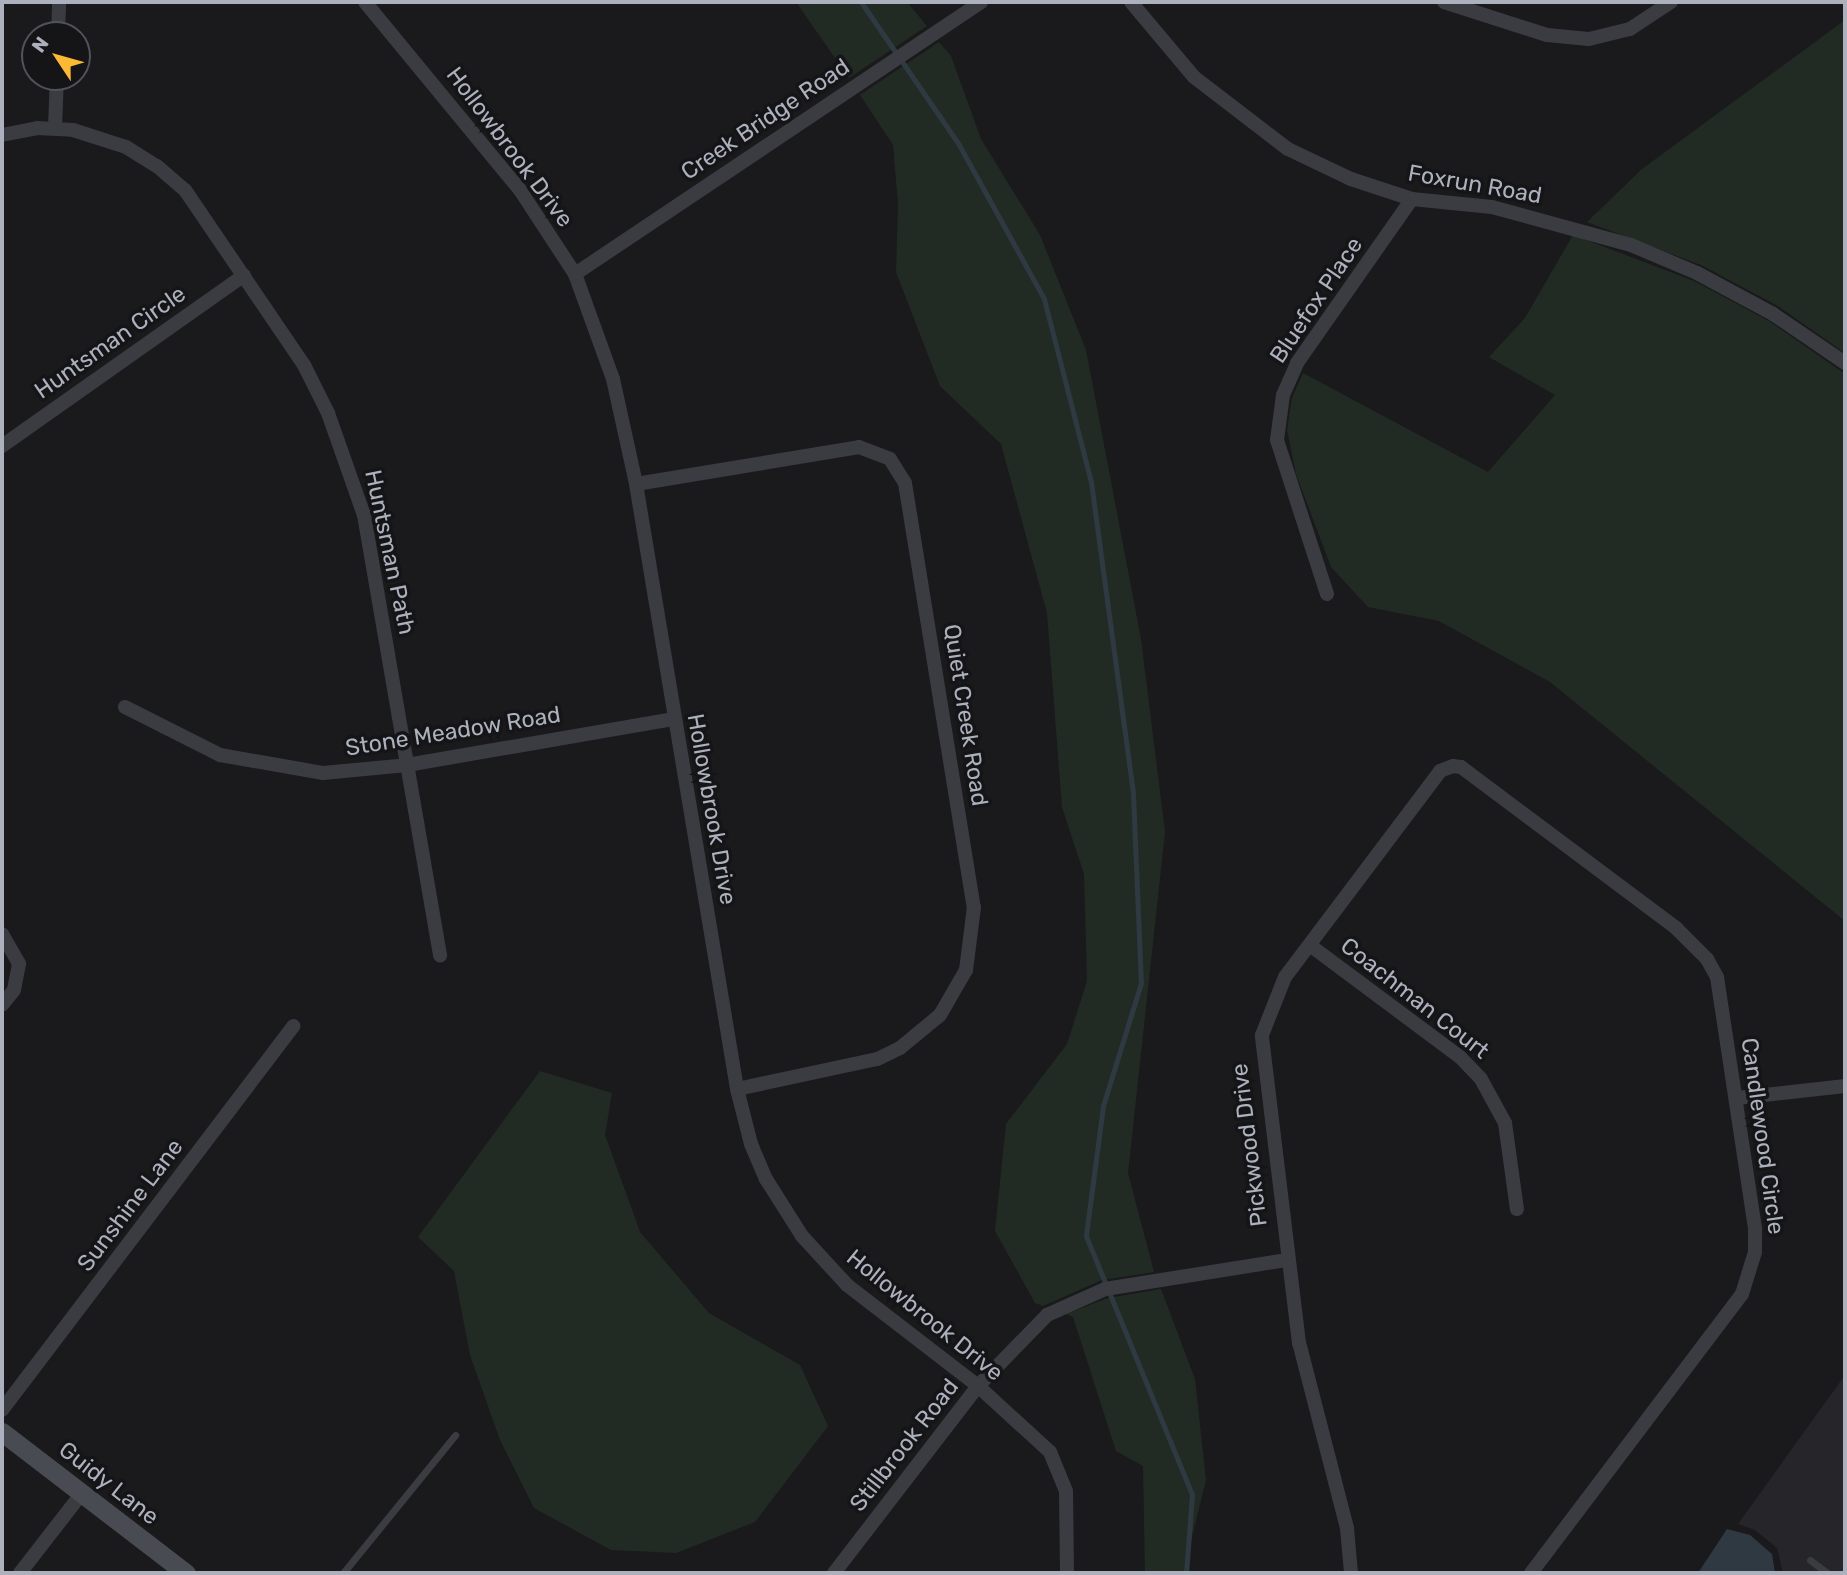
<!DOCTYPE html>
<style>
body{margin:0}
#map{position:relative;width:1847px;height:1575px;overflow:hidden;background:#1a1a1c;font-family:Rubik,sans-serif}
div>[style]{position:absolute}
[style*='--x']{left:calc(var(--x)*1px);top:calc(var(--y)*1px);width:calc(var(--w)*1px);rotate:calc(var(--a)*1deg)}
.built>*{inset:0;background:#26262a}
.green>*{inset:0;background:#212b23}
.water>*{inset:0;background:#2f3942}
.stream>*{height:5px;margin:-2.5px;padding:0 2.5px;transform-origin:2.5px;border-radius:2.5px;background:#2f3942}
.lane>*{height:7px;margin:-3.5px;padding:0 3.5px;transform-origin:3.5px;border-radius:3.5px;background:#3b3c42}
.street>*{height:14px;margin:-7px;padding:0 7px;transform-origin:7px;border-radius:7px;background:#3b3c42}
.secondary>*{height:19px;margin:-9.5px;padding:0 9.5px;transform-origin:9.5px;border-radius:9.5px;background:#494b52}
span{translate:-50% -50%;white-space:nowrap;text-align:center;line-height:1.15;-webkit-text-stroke:7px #151518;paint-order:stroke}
.street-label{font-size:23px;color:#acb1bd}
.frame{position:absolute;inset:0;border:4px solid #acb1bd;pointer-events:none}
.north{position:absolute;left:21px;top:21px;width:70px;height:70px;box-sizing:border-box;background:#151518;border:2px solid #51535a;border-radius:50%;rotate:306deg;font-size:19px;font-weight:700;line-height:28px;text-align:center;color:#acb1bd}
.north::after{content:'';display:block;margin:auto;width:24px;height:32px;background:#fcb933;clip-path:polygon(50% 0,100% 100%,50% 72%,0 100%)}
</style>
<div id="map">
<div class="built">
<i style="clip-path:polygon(1845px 1375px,1845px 1573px,1783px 1573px,1777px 1548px,1755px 1530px,1738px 1524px)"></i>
</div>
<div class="green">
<i style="clip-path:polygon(796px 2px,907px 2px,927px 26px,849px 78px)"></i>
<i style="clip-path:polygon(1845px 20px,1845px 353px,1778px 306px,1701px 265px,1587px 222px,1642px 169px)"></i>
<i style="clip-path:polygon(939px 42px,951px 56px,981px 139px,1040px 235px,1086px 350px,1141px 639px,1165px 832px,1128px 1173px,1154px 1272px,1102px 1280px,1043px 1306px,1035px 1303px,995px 1231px,1006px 1124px,1067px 1044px,1087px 981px,1084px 874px,1062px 807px,1047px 613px,1001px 444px,940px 386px,896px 272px,898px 204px,893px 145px,860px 95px)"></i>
<i style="clip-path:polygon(1573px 235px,1694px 281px,1769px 321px,1845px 374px,1845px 921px,1550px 682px,1439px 621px,1368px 607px,1331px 567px,1296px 474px,1287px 430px,1292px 398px,1303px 373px,1488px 472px,1555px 395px,1489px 357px,1525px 318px)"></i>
<i style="clip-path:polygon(540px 1071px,612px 1093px,605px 1135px,640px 1232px,709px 1313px,800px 1365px,828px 1426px,755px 1522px,676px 1553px,611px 1550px,534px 1508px,500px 1440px,470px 1355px,454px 1271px,418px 1237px)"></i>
<i style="clip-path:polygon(1161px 1289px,1195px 1379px,1206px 1480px,1185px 1565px,1186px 1573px,1145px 1573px,1143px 1466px,1116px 1451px,1073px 1317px,1066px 1314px,1108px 1298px)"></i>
</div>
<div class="water">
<i style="clip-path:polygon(1727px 1529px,1750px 1535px,1772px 1554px,1775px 1573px,1698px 1573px)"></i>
</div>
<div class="stream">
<i style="--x:861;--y:2;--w:171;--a:55.5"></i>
<i style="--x:958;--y:143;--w:178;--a:61.1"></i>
<i style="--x:1044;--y:299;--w:189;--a:75.6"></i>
<i style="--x:1091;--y:482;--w:315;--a:82.3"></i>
<i style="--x:1133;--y:794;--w:189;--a:87.6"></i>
<i style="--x:1141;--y:983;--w:129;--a:107.2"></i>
<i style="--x:1103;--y:1106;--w:131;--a:97.5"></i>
<i style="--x:1086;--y:1236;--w:279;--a:67.7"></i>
<i style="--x:1192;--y:1494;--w:79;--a:94.3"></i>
</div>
<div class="lane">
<i style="--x:1810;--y:1560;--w:21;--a:37"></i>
<i style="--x:343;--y:1573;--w:178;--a:-50.9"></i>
</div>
<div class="street">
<i style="--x:365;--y:2;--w:244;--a:50.5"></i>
<i style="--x:520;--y:190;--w:100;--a:56.8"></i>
<i style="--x:575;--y:274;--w:112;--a:70.1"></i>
<i style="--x:613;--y:379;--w:107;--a:77.6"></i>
<i style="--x:636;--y:484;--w:613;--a:80.52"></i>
<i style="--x:737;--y:1089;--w:57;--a:75.7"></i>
<i style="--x:751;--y:1144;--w:38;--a:67"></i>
<i style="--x:766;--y:1179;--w:67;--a:57.7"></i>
<i style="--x:802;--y:1236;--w:67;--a:47.4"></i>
<i style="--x:847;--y:1285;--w:165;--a:37.6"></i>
<i style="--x:978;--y:1386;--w:98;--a:42.5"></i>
<i style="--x:1050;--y:1452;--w:42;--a:67.7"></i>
<i style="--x:1066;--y:1491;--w:82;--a:89.3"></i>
<i style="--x:1131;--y:2;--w:98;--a:50"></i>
<i style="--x:1194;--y:77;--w:118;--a:37.5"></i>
<i style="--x:1288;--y:149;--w:70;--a:25.5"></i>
<i style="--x:1351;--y:179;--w:64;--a:18.2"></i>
<i style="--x:1412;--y:199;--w:80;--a:5.7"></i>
<i style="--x:1492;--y:207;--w:144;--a:15.3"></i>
<i style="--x:1631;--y:245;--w:72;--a:23"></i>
<i style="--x:1697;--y:273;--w:86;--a:28.3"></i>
<i style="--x:1773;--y:314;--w:87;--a:34.2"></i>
<i style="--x:1444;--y:2;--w:108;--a:17.8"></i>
<i style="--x:1547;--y:35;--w:42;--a:5.4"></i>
<i style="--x:1589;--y:39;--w:42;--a:-13.7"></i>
<i style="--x:1630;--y:29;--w:49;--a:-33.4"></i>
<i style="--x:58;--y:35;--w:33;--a:-88"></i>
<i style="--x:55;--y:128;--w:51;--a:-87.8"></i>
<i style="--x:2;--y:135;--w:36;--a:-11"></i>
<i style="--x:37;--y:128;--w:36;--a:3"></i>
<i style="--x:73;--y:130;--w:56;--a:17.8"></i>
<i style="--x:126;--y:147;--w:36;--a:32"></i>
<i style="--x:157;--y:166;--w:37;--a:41"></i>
<i style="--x:185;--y:190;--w:212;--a:55.8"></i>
<i style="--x:304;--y:365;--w:54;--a:63.4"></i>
<i style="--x:328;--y:413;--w:108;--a:70.6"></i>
<i style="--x:364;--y:515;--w:447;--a:80.2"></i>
<i style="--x:575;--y:274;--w:489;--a:-33.8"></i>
<i style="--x:2;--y:446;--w:296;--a:-35.2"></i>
<i style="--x:636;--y:484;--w:226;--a:-9.4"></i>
<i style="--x:859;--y:447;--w:33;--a:21"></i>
<i style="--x:890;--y:459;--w:28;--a:58"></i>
<i style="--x:905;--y:483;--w:430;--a:80.8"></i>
<i style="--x:974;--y:907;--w:64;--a:97.2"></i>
<i style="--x:966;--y:970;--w:52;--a:120"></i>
<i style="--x:940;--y:1015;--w:52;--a:140.5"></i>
<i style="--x:900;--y:1048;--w:25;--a:154"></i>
<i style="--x:877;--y:1059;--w:143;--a:167.9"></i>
<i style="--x:1327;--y:594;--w:162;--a:-108"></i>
<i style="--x:1277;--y:440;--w:45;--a:-82.4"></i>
<i style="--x:1283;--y:395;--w:35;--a:-66"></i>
<i style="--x:1297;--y:363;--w:200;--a:-55"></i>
<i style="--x:125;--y:707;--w:106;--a:26.8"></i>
<i style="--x:220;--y:755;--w:105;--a:9.9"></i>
<i style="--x:323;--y:773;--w:84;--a:-5.4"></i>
<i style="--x:407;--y:765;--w:271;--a:-9.8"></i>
<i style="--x:2;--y:934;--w:34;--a:60"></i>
<i style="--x:19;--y:964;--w:26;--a:101"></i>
<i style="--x:14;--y:990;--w:19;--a:129"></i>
<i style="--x:1311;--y:946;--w:186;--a:36.7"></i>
<i style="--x:1460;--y:1057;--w:30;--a:46"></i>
<i style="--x:1481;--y:1079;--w:50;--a:61.4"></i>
<i style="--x:1505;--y:1123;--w:87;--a:82.1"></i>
<i style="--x:1737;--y:1098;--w:109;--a:-6.3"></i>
<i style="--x:2;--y:1410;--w:482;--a:-52.8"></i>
<i style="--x:20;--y:1573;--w:101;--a:-52.2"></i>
<i style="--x:834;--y:1573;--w:236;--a:-52.4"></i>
<i style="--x:978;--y:1386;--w:99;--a:-45.8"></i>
<i style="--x:1047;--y:1315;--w:64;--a:-24.1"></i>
<i style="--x:1105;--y:1289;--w:183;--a:-9.1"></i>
<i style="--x:1351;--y:1573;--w:45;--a:-95.1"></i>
<i style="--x:1347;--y:1528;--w:191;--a:-104.5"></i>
<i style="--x:1299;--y:1343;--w:310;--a:-96.9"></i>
<i style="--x:1262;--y:1035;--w:62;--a:-68.4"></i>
<i style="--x:1285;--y:977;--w:258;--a:-53"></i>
<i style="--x:1440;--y:771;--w:14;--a:-21"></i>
<i style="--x:1453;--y:766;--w:8;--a:7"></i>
<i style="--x:1461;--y:767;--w:269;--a:36.8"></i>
<i style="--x:1676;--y:928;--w:44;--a:45"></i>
<i style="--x:1707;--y:959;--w:21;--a:61"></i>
<i style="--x:1717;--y:977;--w:255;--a:81.4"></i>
<i style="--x:1755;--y:1229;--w:23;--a:90"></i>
<i style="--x:1755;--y:1252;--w:44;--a:107.2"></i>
<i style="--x:1742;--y:1294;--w:350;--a:127.1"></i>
</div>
<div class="secondary">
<i style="--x:2;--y:1432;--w:232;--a:37.5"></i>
</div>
<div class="street-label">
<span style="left:765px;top:119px;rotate:-34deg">Creek Bridge Road</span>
<span style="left:510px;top:147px;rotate:53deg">Hollowbrook Drive</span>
<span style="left:1475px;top:184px;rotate:10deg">Foxrun Road</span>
<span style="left:1316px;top:300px;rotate:-56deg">Bluefox Place</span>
<span style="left:110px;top:342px;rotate:-35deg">Huntsman Circle</span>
<span style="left:390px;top:552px;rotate:78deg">Huntsman Path</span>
<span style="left:966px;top:715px;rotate:81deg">Quiet Creek Road</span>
<span style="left:453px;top:731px;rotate:-9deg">Stone Meadow Road</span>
<span style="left:712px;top:809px;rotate:80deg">Hollowbrook Drive</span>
<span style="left:1415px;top:998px;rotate:38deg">Coachman Court</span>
<span style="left:1763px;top:1136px;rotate:82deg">Candlewood Circle</span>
<span style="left:1249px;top:1145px;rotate:-97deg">Pickwood Drive</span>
<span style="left:130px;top:1205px;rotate:-53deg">Sunshine Lane</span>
<span style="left:925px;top:1315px;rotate:39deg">Hollowbrook Drive</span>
<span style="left:904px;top:1445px;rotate:-52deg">Stillbrook Road</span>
<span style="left:109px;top:1483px;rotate:38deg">Guidy Lane</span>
</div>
<div class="frame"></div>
<div class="north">N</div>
</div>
